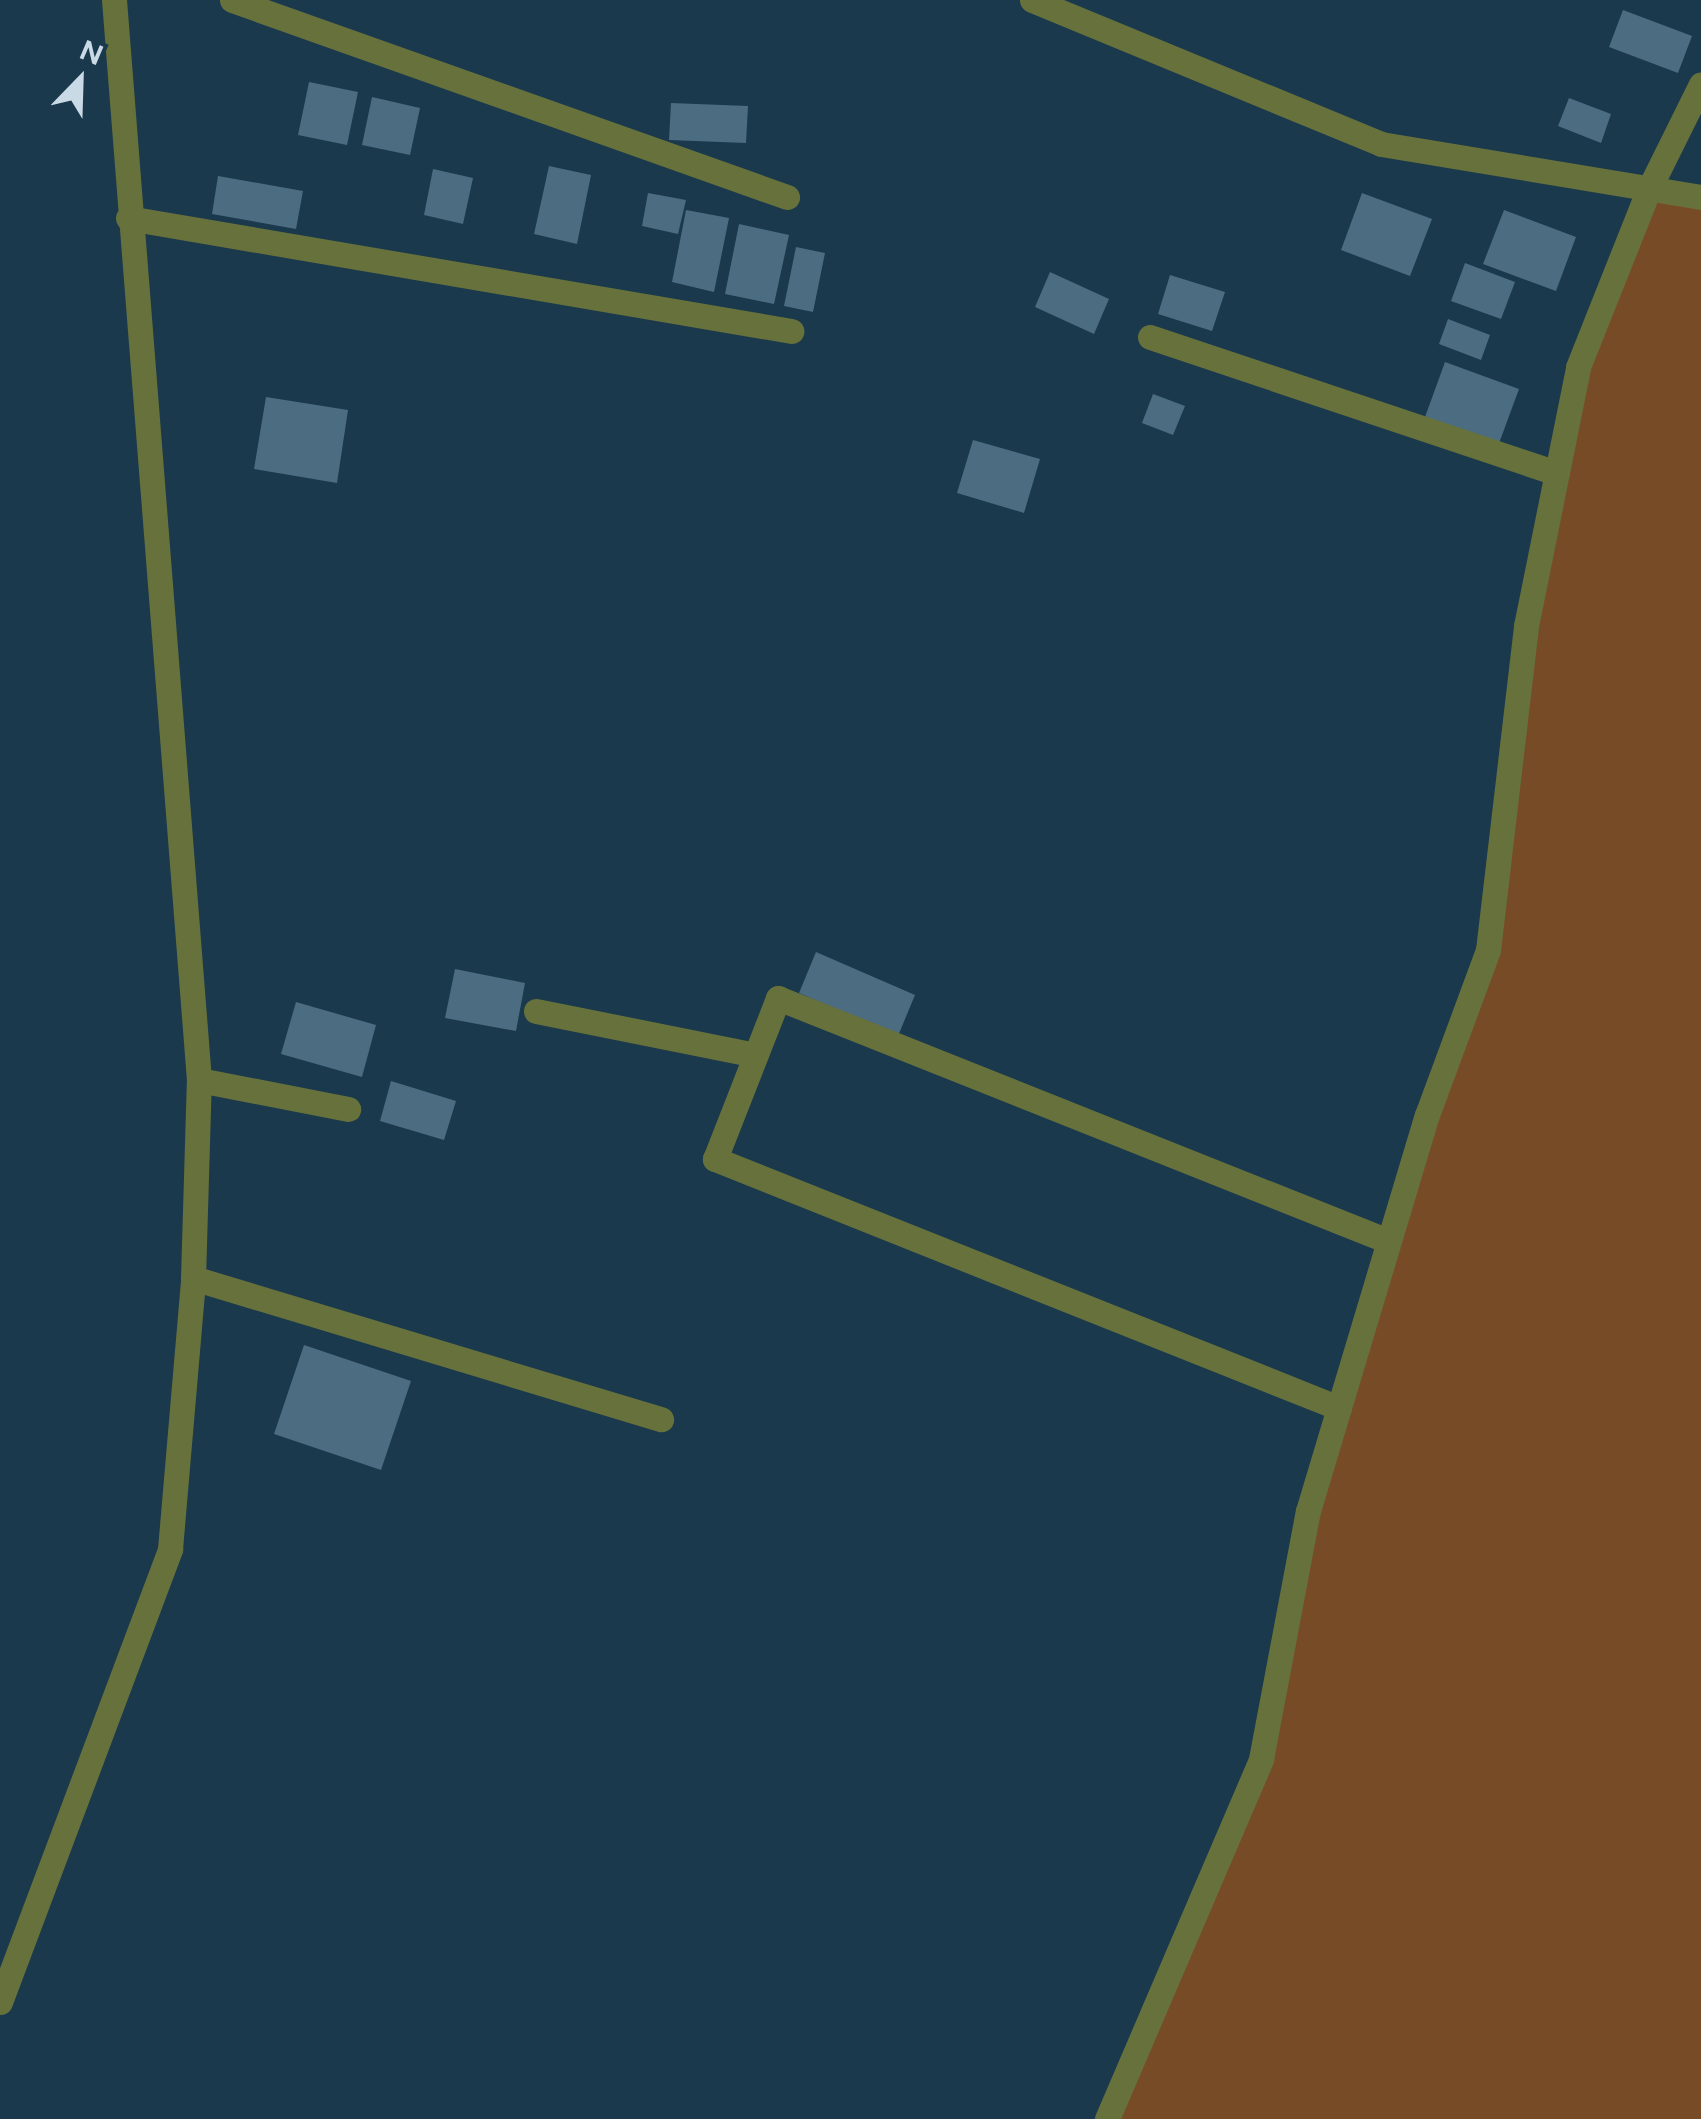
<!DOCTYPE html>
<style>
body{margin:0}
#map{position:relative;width:1701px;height:2119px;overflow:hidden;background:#1a394c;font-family:Figtree,sans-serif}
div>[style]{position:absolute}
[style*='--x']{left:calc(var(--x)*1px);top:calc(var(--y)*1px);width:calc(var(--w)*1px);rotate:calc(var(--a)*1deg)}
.green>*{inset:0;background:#784b27}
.building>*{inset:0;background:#4c6c81}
.minor>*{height:25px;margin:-12.5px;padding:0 12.5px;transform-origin:12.5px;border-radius:12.5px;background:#67713c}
span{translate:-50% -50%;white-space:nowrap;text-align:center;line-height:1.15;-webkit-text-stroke:8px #1a394c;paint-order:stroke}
.north{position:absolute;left:30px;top:30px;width:100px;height:100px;-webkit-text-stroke:8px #1a394c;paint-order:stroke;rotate:23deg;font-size:28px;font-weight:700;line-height:40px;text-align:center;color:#c9dae6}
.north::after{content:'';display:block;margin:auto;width:35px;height:45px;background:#c9dae6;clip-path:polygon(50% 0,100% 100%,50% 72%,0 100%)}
</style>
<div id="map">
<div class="green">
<i style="clip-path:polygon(1648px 191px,1701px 197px,1701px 2119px,1107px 2119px,1261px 1759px,1308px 1511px,1488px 950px,1578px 367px)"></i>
</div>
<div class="building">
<i style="clip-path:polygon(1623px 10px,1692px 36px,1678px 73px,1609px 47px)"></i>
<i style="clip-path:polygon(309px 82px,358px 92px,347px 145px,298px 135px)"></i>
<i style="clip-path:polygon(372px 97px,420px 108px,410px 155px,362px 145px)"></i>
<i style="clip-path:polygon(1569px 98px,1611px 114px,1601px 143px,1558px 126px)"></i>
<i style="clip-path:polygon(671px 103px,748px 106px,746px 143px,669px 140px)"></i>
<i style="clip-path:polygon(549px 166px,591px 175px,577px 244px,534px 234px)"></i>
<i style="clip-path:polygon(433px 169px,473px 178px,463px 224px,424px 215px)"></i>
<i style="clip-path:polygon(218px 176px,303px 191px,296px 229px,212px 214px)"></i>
<i style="clip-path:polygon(648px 193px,686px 200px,678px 234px,642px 226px)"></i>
<i style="clip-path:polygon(1362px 193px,1432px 219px,1410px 276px,1341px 250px)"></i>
<i style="clip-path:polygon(686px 210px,729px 218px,714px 292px,672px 282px)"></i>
<i style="clip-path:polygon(1504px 210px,1576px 237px,1556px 291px,1483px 264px)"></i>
<i style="clip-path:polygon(739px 224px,789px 235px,774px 304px,725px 294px)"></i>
<i style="clip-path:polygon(796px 247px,825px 253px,813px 312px,784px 306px)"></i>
<i style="clip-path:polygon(1465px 263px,1515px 282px,1501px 319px,1451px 301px)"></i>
<i style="clip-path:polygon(1050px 272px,1109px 299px,1094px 334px,1035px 307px)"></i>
<i style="clip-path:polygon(1170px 275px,1225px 292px,1212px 331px,1158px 314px)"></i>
<i style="clip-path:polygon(1448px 319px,1490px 335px,1481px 360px,1439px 344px)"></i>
<i style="clip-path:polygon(1445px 362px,1519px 389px,1498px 446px,1425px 417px)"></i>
<i style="clip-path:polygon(1153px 394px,1185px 406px,1173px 435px,1142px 423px)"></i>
<i style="clip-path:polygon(266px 397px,348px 410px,337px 483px,254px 469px)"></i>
<i style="clip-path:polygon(973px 440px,1040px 459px,1024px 513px,957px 493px)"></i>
<i style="clip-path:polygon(816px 952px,915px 995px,898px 1036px,799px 993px)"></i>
<i style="clip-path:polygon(455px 969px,525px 983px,516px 1031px,445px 1018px)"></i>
<i style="clip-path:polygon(296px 1002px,376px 1025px,362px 1077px,281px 1054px)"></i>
<i style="clip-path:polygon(391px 1081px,456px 1101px,444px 1140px,380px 1121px)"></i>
<i style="clip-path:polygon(304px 1345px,411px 1381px,381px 1470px,274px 1434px)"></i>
</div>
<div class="minor">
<i style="--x:232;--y:0;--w:589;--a:19.54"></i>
<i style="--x:1032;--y:0;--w:378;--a:22.4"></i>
<i style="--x:1381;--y:144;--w:324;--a:9.4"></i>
<i style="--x:128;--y:218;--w:673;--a:9.67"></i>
<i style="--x:1150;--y:337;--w:429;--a:18.5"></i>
<i style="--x:536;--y:1011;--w:224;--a:11.3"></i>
<i style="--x:199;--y:1080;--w:152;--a:11"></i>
<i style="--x:193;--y:1278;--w:489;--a:16.8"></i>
<i style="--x:1339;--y:1408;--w:672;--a:-158.25"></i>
<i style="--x:715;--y:1159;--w:173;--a:-68.6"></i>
<i style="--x:778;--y:998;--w:657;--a:21.72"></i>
<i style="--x:0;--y:2002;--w:484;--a:-69.4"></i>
<i style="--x:170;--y:1549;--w:272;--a:-85.1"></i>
<i style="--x:193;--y:1278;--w:198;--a:-88.3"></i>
<i style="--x:199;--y:1080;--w:1083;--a:-94.5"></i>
<i style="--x:1107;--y:2119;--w:392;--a:-66.8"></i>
<i style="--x:1261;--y:1759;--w:252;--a:-79.3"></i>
<i style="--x:1308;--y:1511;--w:413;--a:-73.3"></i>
<i style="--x:1427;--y:1115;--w:176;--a:-69.7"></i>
<i style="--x:1488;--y:950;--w:326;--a:-83.3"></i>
<i style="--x:1526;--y:626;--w:264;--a:-78.6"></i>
<i style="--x:1578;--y:367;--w:189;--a:-68.3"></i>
<i style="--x:1648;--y:191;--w:119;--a:-63.6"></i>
</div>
<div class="north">N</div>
</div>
